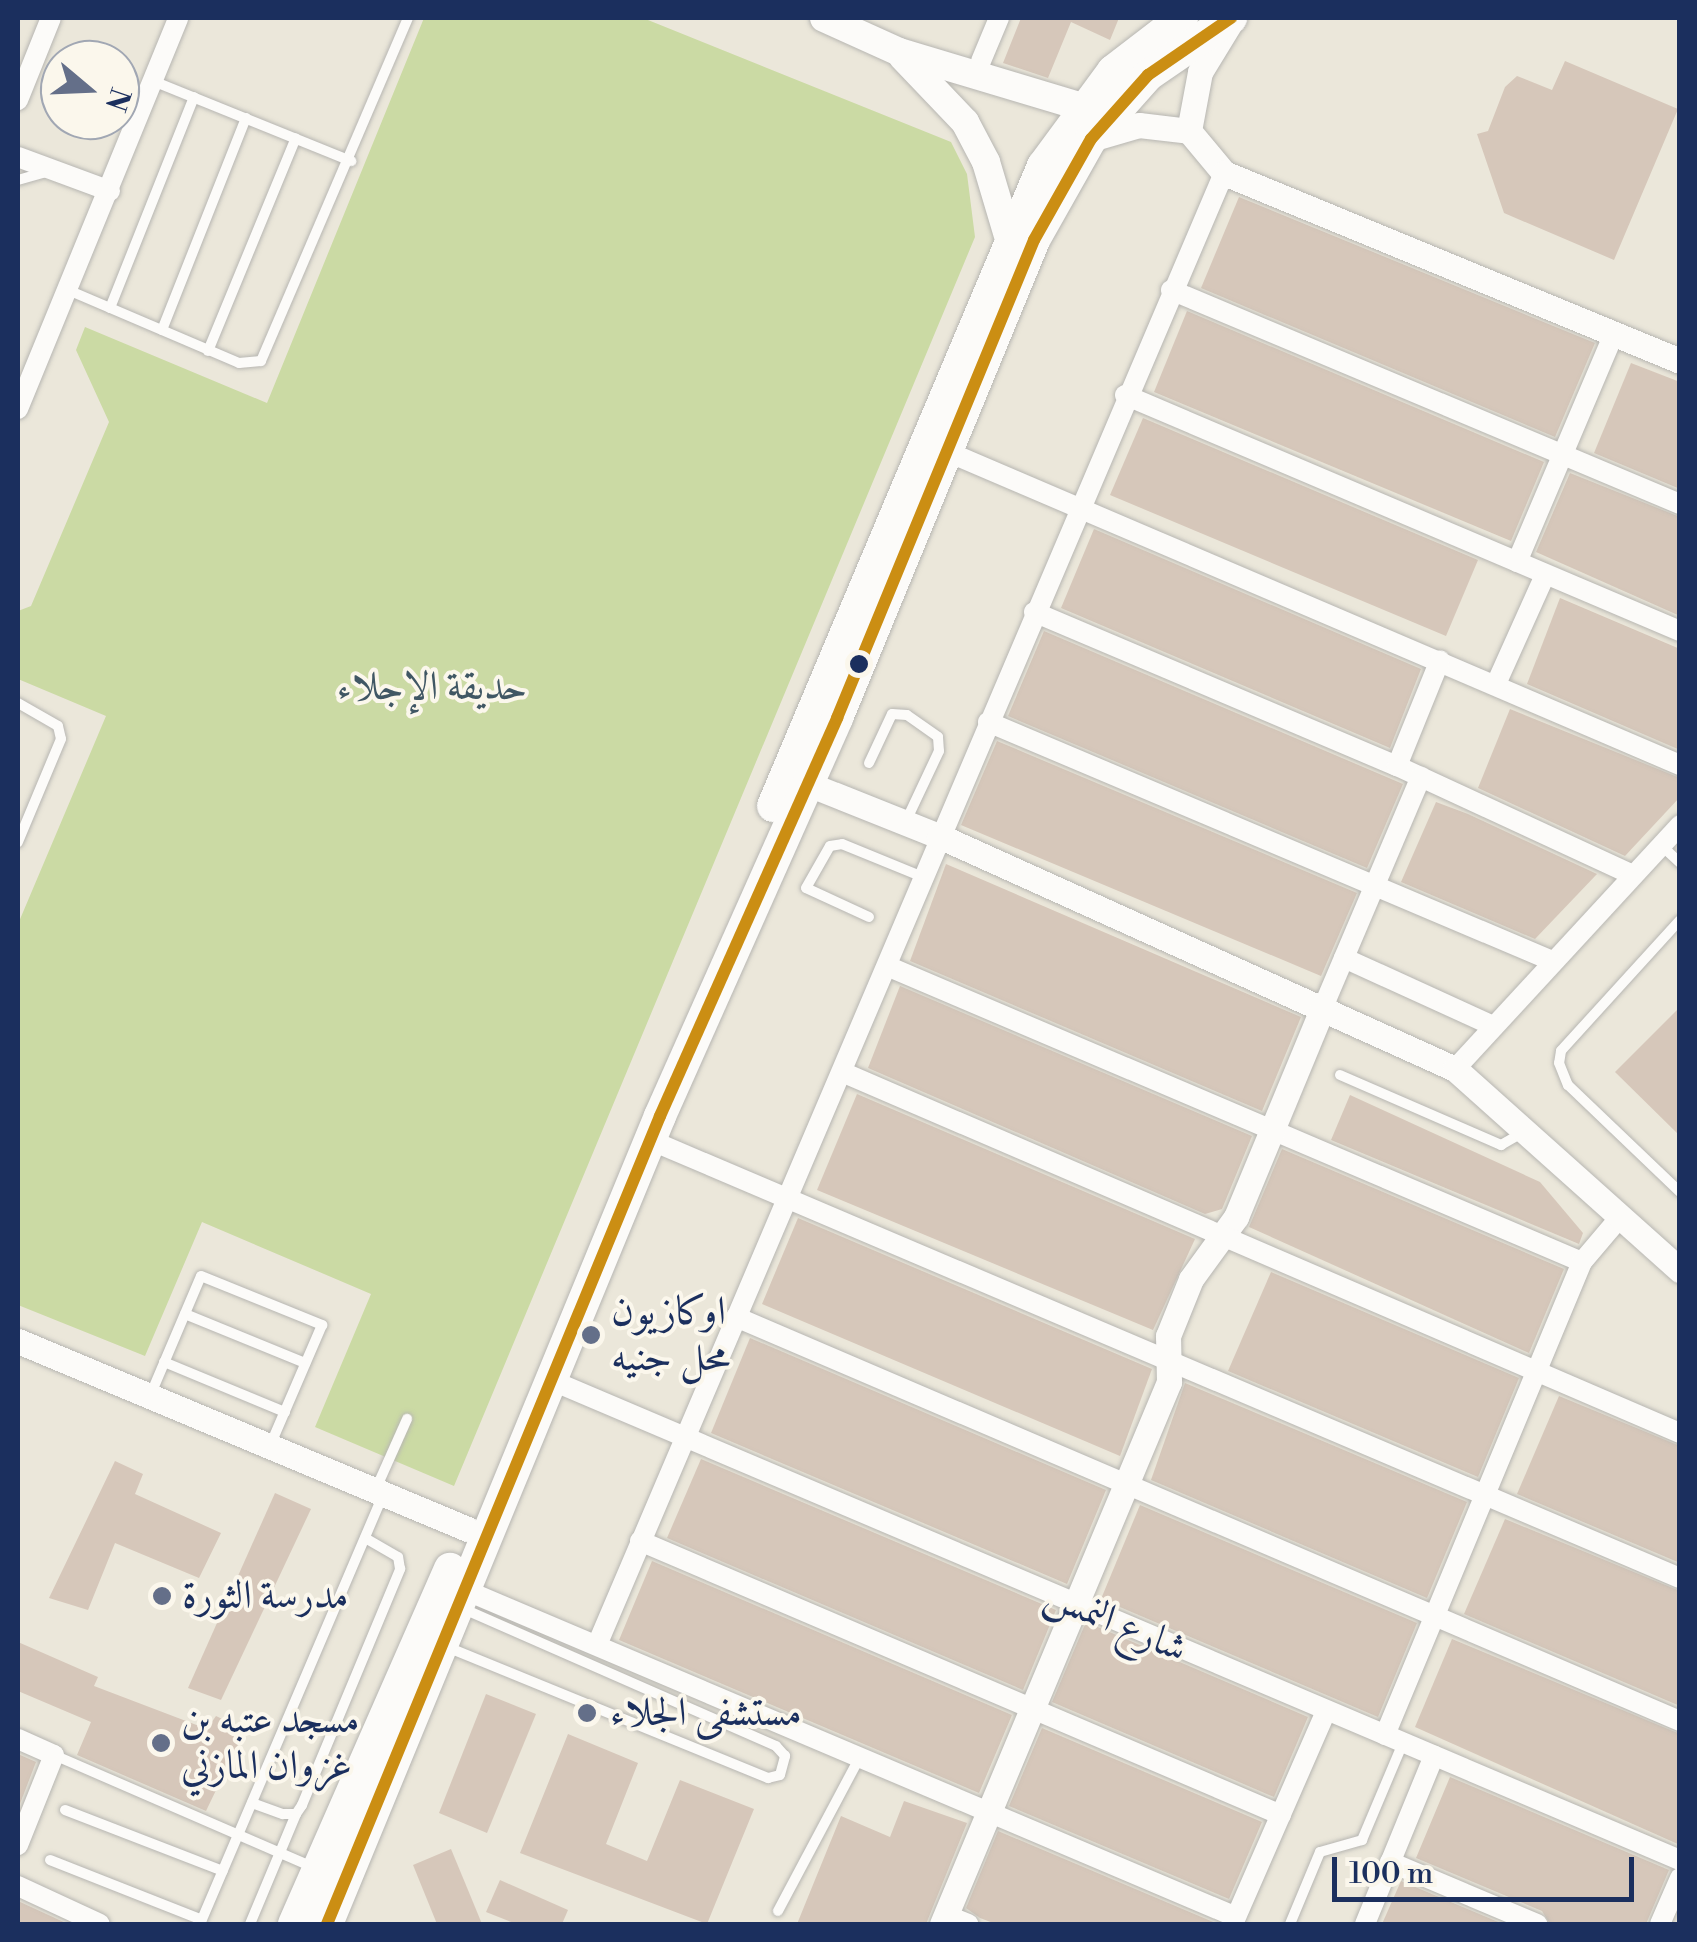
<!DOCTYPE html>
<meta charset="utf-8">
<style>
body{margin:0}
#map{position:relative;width:1697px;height:1942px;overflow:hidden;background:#ebe7da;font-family:"Libre Bodoni",Amiri,serif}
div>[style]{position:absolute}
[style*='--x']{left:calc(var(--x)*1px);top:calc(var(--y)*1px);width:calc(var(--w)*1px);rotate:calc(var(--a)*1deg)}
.green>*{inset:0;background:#cbdaa4}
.building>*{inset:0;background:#d6c7ba}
.roads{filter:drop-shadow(0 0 2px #b7b6b2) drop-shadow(0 0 2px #b7b6b2)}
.service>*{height:10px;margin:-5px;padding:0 5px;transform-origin:5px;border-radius:5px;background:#fcfbf9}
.minor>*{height:20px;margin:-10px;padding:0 10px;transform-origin:10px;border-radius:10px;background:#fcfbf9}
.tertiary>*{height:25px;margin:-12.5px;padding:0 12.5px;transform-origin:12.5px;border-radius:12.5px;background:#fcfbf9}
.secondary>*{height:28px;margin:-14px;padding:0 14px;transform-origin:14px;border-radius:14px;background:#fcfbf9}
.trunk>*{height:32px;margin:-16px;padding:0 16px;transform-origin:16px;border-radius:16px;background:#fcfbf9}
.bus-1>*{height:12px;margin:-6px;padding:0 6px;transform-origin:6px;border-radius:6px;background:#cb8e13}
.dots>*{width:28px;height:28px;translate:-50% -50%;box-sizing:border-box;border:5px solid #fbf7ec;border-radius:50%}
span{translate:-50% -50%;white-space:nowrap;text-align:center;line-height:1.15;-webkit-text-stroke:8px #fbf7ec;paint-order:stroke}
.park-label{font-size:40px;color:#405764}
.poi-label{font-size:40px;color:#1b2f5e}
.left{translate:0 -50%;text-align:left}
.street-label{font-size:40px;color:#1b2f5e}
.frame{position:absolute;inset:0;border:20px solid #1b2f5e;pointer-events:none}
.north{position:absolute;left:40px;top:40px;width:100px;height:100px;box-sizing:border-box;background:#fbf7ec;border:2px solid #a1a7b3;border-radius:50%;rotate:109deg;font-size:28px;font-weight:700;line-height:40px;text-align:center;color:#1b2f5e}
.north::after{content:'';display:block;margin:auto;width:35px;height:45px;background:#646f89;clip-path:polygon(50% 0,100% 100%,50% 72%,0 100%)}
.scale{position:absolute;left:1332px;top:1857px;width:302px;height:45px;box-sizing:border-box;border:5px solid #1b2f5e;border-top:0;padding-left:12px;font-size:30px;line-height:35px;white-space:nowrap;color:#1b2f5e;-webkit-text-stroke:8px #fbf7ec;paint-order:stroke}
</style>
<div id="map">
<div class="green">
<i style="clip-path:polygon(424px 18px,643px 18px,951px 142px,967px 174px,975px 237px,454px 1486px,315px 1427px,371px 1294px,202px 1222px,145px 1356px,18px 1305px,18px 924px,106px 716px,18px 679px,18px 611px,31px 606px,109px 422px,76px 350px,85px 327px,267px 403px)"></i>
</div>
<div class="building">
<i style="clip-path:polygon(1021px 18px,1119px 18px,1110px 40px,1071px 22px,1048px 78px,1003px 63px)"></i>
<i style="clip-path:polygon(1565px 61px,1678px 109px,1614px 260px,1504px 213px,1477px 134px,1488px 131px,1505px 87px,1517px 76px,1552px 90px)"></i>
<i style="clip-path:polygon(1239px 197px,1595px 343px,1555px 437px,1201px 288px)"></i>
<i style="clip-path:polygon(1187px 311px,1544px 462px,1511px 541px,1154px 392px)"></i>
<i style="clip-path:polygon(1631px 363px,1680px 382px,1680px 489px,1594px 453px)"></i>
<i style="clip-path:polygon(1143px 418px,1478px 560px,1446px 636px,1110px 495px)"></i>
<i style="clip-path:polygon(1570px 473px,1680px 517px,1680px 616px,1536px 552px)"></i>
<i style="clip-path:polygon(1094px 529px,1421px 669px,1390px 748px,1061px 608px)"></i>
<i style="clip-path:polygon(1560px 598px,1680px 649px,1680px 750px,1527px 684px)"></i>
<i style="clip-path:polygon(1044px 631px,1403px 784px,1367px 868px,1008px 716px)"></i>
<i style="clip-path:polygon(1510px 709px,1680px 778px,1680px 797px,1625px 856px,1478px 788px)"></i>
<i style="clip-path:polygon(997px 741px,1357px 893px,1321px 976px,961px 825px)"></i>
<i style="clip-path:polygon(1436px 802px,1468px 814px,1597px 874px,1535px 939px,1401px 882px)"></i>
<i style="clip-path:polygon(946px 864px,1301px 1017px,1262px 1111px,910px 961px)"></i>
<i style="clip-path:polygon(900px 986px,1252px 1136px,1222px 1209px,1205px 1214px,868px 1068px)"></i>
<i style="clip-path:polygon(1680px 1007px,1680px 1136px,1615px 1072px)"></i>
<i style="clip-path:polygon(857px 1094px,1195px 1239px,1153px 1330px,817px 1190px)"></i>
<i style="clip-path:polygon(1350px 1095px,1540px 1182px,1583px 1233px,1579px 1244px,1331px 1140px)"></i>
<i style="clip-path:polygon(1282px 1149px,1564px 1269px,1529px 1353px,1249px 1227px)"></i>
<i style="clip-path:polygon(798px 1218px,1152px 1369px,1120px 1456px,762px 1304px)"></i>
<i style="clip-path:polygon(1271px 1272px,1519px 1378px,1478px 1477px,1228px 1371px)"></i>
<i style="clip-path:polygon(750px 1338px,1106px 1490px,1067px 1584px,711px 1433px)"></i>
<i style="clip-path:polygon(1185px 1383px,1467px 1502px,1427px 1598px,1151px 1480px)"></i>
<i style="clip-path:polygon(1559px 1396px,1680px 1446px,1680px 1563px,1517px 1494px)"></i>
<i style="clip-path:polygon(701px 1459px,1056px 1610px,1023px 1690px,667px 1538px)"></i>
<i style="clip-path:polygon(115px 1461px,143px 1474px,135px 1494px,221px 1533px,199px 1578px,115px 1543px,88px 1610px,49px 1598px)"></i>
<i style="clip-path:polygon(275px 1493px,311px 1509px,221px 1700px,188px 1688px)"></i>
<i style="clip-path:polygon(1140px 1505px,1417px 1623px,1378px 1717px,1101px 1599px)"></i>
<i style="clip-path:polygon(1505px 1519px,1680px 1591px,1680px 1706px,1464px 1614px)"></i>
<i style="clip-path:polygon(652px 1561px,1012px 1715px,979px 1793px,619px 1640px)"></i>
<i style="clip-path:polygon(1086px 1622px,1308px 1717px,1274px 1797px,1052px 1702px)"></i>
<i style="clip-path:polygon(1452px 1639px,1680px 1734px,1680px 1845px,1415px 1727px)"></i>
<i style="clip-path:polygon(18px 1642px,98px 1677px,94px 1686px,207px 1729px,216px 1716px,245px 1730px,206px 1811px,77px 1755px,91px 1722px,18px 1691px)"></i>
<i style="clip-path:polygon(486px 1694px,536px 1714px,487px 1833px,439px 1813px)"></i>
<i style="clip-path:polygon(1042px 1728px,1262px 1822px,1229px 1899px,1009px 1806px)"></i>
<i style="clip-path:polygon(568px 1734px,638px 1763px,606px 1844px,647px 1861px,680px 1780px,754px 1809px,707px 1924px,520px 1853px)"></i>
<i style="clip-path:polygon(18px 1754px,36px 1762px,18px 1809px)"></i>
<i style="clip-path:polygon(1450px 1777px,1669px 1870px,1646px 1924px,1550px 1924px,1542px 1911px,1416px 1858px)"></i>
<i style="clip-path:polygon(904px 1801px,967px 1823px,926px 1924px,797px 1924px,841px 1816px,890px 1837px)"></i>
<i style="clip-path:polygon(998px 1831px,1218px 1924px,996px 1924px,980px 1918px,966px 1908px)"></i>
<i style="clip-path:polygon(451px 1849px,468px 1890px,482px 1924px,437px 1924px,413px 1865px)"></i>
<i style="clip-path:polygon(500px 1880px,568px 1910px,562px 1924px,516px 1924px,486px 1912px)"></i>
<i style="clip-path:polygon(1401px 1881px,1503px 1924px,1382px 1924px)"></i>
<i style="clip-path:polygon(18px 1901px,68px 1924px,18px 1924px)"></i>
</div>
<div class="roads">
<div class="service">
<i style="--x:153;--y:81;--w:214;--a:22"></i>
<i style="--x:18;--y:180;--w:33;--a:-16"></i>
<i style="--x:68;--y:290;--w:186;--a:23.1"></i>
<i style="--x:239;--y:363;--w:22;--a:-5"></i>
<i style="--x:261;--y:361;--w:373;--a:-66.8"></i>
<i style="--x:110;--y:308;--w:227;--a:-68.3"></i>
<i style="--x:162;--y:330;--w:228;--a:-68.4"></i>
<i style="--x:208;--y:351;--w:230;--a:-67.6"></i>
<i style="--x:18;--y:703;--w:46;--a:29.9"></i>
<i style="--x:58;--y:726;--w:13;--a:77"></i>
<i style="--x:61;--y:739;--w:112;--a:112.7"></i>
<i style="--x:869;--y:763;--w:54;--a:-64.9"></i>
<i style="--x:892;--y:714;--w:15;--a:4"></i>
<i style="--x:907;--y:715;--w:38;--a:35"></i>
<i style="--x:938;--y:737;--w:14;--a:86"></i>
<i style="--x:939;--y:751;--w:77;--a:115.2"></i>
<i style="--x:1662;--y:846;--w:25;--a:43"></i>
<i style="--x:869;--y:917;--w:69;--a:-155.3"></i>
<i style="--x:806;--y:888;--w:48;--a:-60.3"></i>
<i style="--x:830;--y:846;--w:12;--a:-9"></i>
<i style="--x:842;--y:844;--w:87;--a:22.2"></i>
<i style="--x:1680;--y:920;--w:177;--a:132.3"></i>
<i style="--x:1561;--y:1051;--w:12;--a:99"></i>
<i style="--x:1559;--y:1063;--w:24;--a:68"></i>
<i style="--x:1568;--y:1085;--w:155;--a:43.7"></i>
<i style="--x:1340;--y:1075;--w:176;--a:23.5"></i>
<i style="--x:1501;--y:1145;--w:28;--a:-30"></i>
<i style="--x:185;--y:1314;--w:130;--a:22.2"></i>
<i style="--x:164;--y:1362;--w:131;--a:22.5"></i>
<i style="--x:150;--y:1396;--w:130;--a:-67"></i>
<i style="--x:201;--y:1276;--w:131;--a:22"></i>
<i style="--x:322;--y:1325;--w:132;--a:113.3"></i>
<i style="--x:375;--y:1491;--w:79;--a:-66"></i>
<i style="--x:447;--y:1647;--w:347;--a:22.2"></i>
<i style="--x:768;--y:1778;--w:12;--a:-14"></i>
<i style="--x:780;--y:1775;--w:20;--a:-75"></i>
<i style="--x:785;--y:1756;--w:13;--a:-132"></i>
<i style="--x:776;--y:1746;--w:345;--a:-156.3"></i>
<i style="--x:54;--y:1755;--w:284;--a:23.4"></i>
<i style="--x:252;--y:1803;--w:33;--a:20"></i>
<i style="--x:283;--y:1814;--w:13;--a:0"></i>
<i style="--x:296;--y:1814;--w:11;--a:-56"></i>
<i style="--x:302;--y:1805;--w:256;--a:-67.4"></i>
<i style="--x:400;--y:1569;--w:12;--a:-99"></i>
<i style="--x:398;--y:1557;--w:38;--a:-150"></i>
<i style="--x:65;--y:1810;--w:169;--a:21.1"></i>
<i style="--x:50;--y:1860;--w:163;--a:21.5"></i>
<i style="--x:778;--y:1911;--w:174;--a:-62"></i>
<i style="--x:200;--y:1924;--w:466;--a:-66.9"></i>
<i style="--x:250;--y:1924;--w:119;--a:-67.3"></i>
<i style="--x:1290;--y:1924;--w:78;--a:-67.4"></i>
<i style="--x:1320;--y:1852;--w:44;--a:-15.9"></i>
<i style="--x:1362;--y:1840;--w:105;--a:-67.1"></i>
</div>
<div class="minor">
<i style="--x:981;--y:61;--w:47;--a:-67.3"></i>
<i style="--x:18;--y:100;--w:88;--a:-68.1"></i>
<i style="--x:18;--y:157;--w:98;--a:20.3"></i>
<i style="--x:1171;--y:290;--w:552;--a:22.8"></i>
<i style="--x:1125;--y:395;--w:603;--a:23.04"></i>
<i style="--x:18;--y:409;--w:422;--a:-67.7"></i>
<i style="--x:948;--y:452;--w:796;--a:23.15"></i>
<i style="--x:1517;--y:562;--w:249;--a:-67"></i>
<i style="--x:1034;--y:612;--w:394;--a:23"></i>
<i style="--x:1397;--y:766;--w:260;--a:24.8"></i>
<i style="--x:1496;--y:684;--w:120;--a:-65.8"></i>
<i style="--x:988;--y:722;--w:610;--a:22.95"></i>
<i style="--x:1397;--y:766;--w:114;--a:-67.9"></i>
<i style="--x:1344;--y:958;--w:164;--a:24.5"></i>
<i style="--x:887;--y:966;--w:755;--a:23.07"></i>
<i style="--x:1324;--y:1005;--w:248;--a:-67"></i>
<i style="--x:1455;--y:1069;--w:332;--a:-47.3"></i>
<i style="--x:842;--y:1072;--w:912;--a:23.31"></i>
<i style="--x:650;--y:1140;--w:1119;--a:23.04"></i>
<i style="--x:736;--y:1317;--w:1027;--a:23.17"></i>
<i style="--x:553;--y:1381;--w:1225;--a:23.03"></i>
<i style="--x:640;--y:1541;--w:697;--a:23.14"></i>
<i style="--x:465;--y:1590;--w:837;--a:22.98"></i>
<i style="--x:597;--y:1645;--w:1600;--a:-66.93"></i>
<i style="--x:1385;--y:1735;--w:512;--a:-67.39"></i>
<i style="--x:1582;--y:1262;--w:60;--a:-49.7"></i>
<i style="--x:18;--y:1739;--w:39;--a:24"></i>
<i style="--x:54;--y:1755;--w:97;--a:111.8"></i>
<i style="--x:1390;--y:1862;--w:160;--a:22.9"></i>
<i style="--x:18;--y:1886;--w:90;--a:24.9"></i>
<i style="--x:946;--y:1915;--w:24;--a:22"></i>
<i style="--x:1233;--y:1924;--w:232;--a:-66.4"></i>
<i style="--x:1365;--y:1924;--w:182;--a:-67.7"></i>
<i style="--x:1660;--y:1924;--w:50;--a:-66.5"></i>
</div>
<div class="tertiary">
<i style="--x:1230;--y:23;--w:57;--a:121.5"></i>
<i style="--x:1200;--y:72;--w:60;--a:100.6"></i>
<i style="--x:1189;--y:131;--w:55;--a:50.2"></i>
<i style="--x:1224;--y:173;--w:493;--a:22.4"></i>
<i style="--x:1091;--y:139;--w:50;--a:-16.3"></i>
<i style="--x:1139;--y:125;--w:50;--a:6.8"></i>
<i style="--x:793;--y:778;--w:157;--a:21.7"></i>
<i style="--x:939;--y:836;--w:566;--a:24.3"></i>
<i style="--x:1455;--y:1069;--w:302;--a:41.8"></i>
<i style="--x:18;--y:1341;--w:488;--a:22.7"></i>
<i style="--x:942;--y:1924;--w:588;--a:-67.28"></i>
<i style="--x:1169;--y:1382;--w:46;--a:-91.2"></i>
<i style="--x:1168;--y:1336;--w:61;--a:-68"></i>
<i style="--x:1191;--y:1279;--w:77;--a:-54"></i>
<i style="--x:1236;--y:1217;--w:230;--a:-67.5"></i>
</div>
<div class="secondary">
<i style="--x:824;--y:18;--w:82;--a:24.4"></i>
<i style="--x:899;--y:52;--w:191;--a:16.7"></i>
<i style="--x:903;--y:57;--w:90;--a:46.4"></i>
<i style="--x:965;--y:122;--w:45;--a:62.3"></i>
<i style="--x:986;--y:162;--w:80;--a:73.4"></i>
</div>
<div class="trunk">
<i style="--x:773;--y:806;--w:695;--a:-67.13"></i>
<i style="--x:1043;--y:166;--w:118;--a:-53.6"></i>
<i style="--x:1113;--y:71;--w:87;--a:-37.5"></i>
<i style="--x:294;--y:1924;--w:388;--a:-66.3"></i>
<i style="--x:327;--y:1924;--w:874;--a:-67.6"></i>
<i style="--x:660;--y:1116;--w:436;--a:-66"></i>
<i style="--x:837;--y:718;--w:517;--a:-67.6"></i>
<i style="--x:1034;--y:240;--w:116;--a:-60.6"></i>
<i style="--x:1091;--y:139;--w:86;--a:-48.3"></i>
<i style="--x:1148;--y:75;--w:101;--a:-34.5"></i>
</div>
</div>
<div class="bus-1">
<i style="--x:327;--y:1924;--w:874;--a:-67.6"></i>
<i style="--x:660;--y:1116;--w:436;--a:-66"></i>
<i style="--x:837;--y:718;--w:517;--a:-67.6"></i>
<i style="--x:1034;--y:240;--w:116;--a:-60.6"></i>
<i style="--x:1091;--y:139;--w:86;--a:-48.3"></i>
<i style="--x:1148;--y:75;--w:101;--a:-34.5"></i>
</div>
<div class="dots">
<i style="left:859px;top:664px;background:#1b2f5e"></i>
<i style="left:591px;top:1335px;background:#646f89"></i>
<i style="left:162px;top:1596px;background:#646f89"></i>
<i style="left:587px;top:1713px;background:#646f89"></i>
<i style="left:161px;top:1743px;background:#646f89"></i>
</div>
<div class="park-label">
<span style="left:432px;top:687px">حديقة الإجلاء</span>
</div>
<div class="poi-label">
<span class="left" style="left:611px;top:1335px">اوكازيون<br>محل جنيه</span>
<span class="left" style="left:182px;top:1596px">مدرسة الثورة</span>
<span class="left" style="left:610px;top:1713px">مستشفى الجلاء</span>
<span class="left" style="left:181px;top:1743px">مسجد عتبه بن<br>غزوان المازني</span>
</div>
<div class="street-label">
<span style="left:1116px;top:1622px;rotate:23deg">شارع النمس</span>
</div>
<div class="frame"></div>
<div class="north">N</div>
<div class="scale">100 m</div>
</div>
